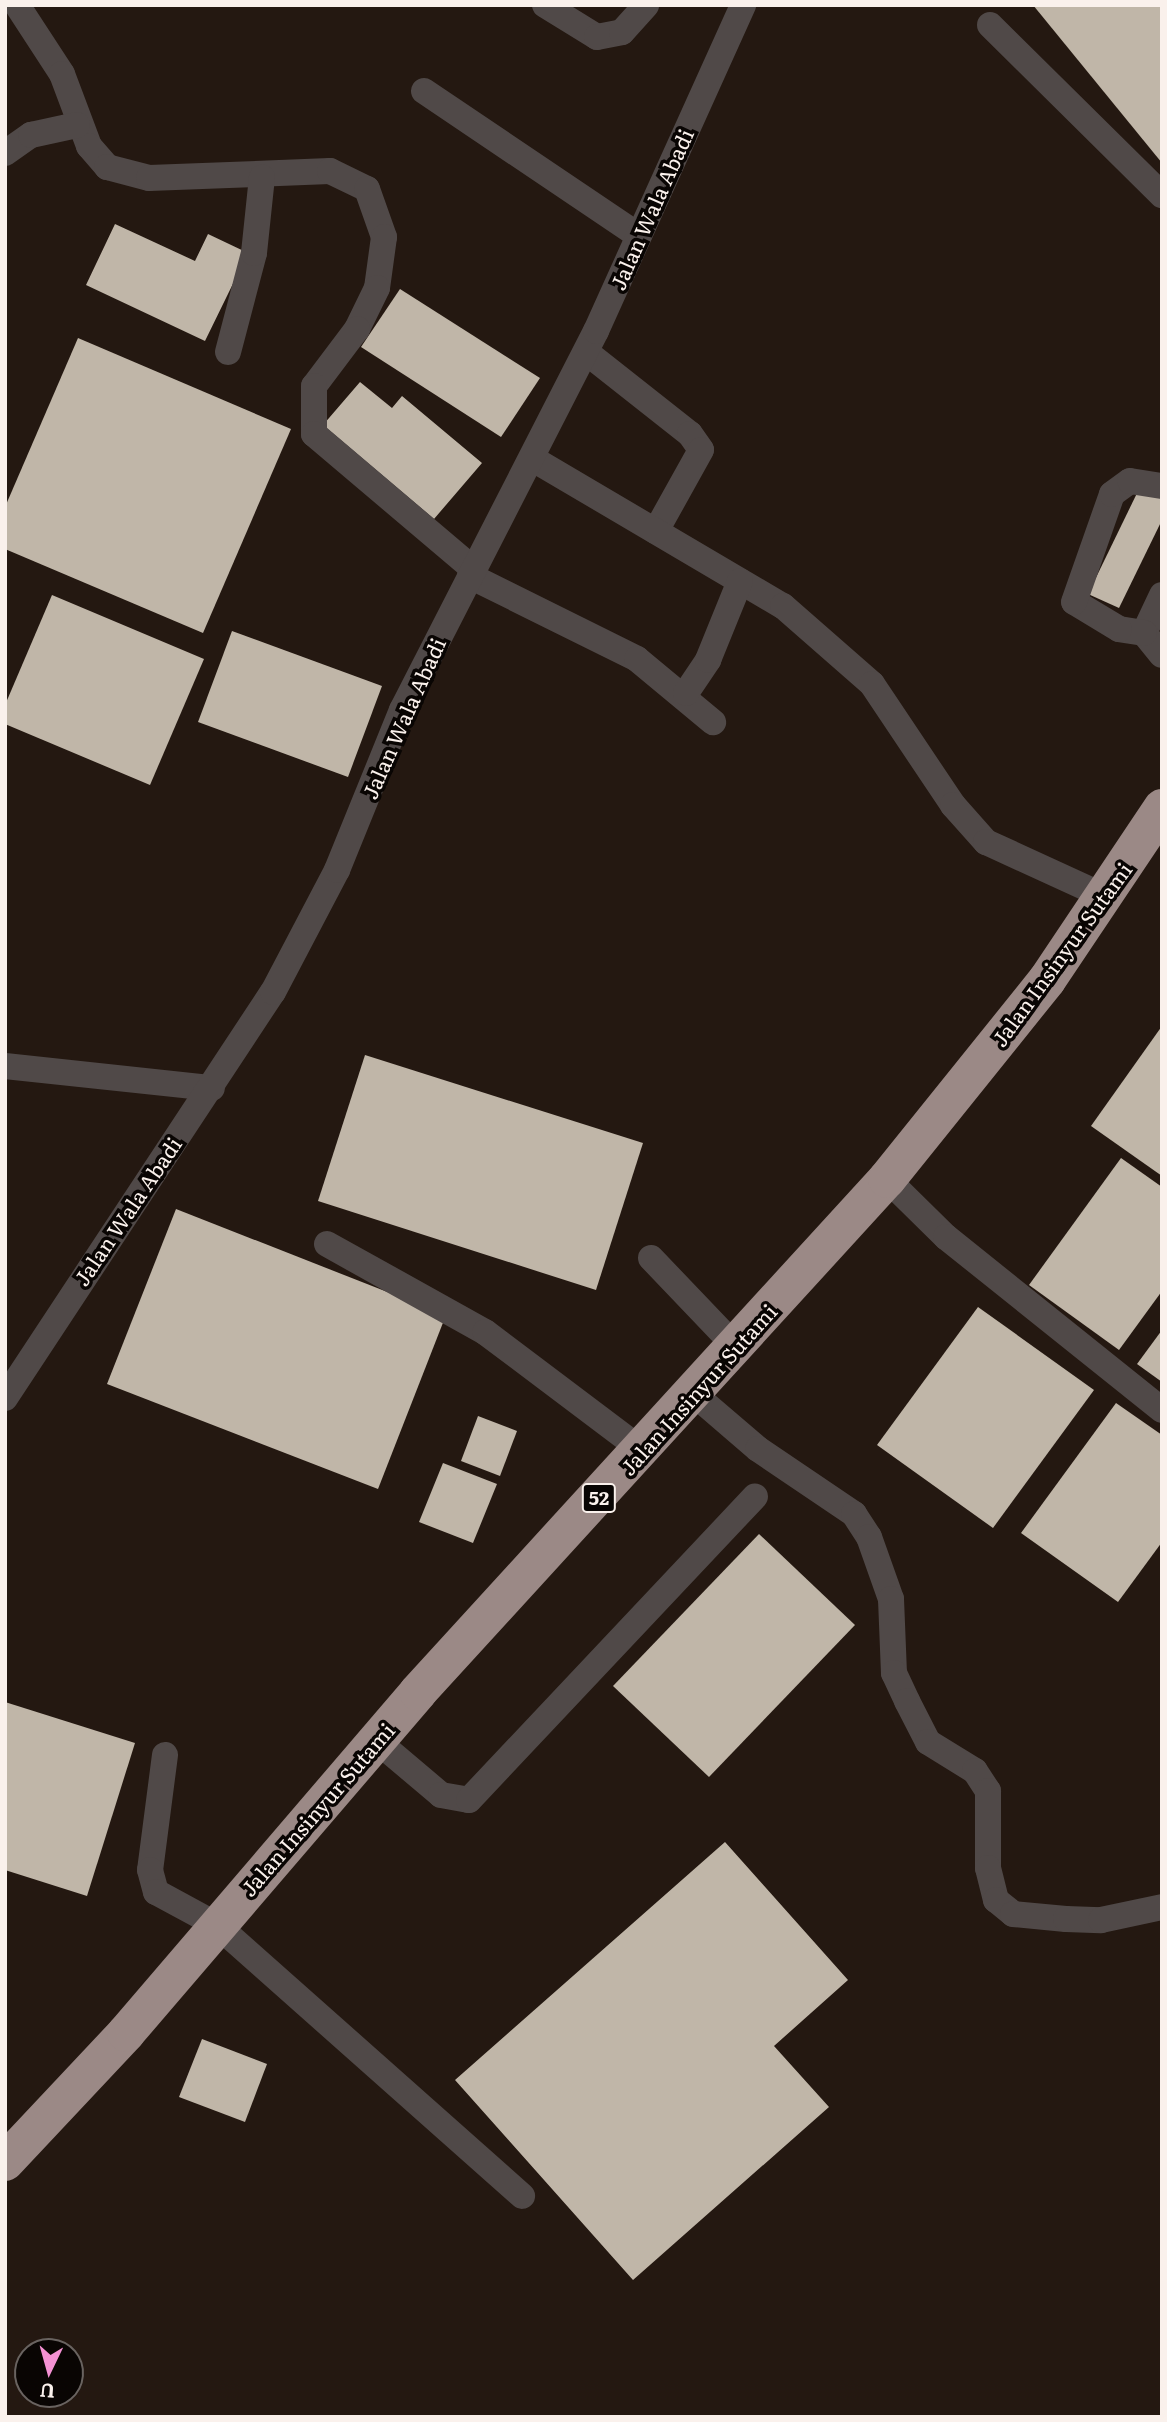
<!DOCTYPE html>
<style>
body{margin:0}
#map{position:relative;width:1167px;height:2422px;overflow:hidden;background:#241811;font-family:Literata,serif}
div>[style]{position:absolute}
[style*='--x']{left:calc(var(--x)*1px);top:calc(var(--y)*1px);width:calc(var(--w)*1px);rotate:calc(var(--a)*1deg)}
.building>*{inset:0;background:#c0b6a8}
.minor>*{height:26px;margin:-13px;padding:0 13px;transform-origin:13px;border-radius:13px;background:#504948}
.highway>*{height:38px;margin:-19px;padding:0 19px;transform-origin:19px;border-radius:19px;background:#9b8986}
span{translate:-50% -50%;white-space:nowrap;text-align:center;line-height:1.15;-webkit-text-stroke:7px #090503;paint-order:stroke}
.shield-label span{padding:2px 5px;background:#090503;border:2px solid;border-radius:5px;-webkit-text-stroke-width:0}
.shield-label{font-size:19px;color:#faf1ec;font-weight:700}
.street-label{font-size:21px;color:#faf1ec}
.frame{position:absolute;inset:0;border:7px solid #faf1ec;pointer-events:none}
.north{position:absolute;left:14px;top:2338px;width:70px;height:70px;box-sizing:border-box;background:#090503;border:2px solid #696360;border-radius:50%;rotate:185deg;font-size:19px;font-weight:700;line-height:28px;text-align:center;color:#faf1ec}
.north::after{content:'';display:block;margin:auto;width:24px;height:32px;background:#f491d3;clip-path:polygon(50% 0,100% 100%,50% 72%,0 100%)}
</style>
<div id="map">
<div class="building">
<i style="clip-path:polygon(1033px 5px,1162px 5px,1162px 163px)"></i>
<i style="clip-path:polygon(115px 224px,195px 261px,208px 234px,248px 253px,205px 341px,86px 285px)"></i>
<i style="clip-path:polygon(400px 289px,540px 378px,501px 437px,361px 347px)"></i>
<i style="clip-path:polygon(78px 338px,291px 429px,203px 633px,5px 549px,5px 507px)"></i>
<i style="clip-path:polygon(360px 382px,392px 408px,402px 396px,482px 463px,434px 519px,323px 425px)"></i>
<i style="clip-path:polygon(1140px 487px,1162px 497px,1162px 520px,1119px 608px,1088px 594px)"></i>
<i style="clip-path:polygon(52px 595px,204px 659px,150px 785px,5px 724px,5px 705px)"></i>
<i style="clip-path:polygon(232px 631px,382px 686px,348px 777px,198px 722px)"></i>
<i style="clip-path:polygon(1162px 1026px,1162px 1176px,1091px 1126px)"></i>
<i style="clip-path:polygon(365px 1055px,643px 1143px,596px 1290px,318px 1201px)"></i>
<i style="clip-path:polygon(1121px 1158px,1162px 1187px,1162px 1291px,1119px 1350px,1029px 1285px)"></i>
<i style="clip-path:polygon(176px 1209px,446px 1315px,378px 1489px,107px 1384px)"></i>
<i style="clip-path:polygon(978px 1307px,1094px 1390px,993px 1528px,877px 1445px)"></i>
<i style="clip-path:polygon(1162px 1330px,1162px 1382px,1137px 1364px)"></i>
<i style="clip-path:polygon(1116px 1403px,1162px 1435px,1162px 1542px,1118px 1602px,1021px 1533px)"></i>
<i style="clip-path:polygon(478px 1416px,517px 1431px,500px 1476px,461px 1461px)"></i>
<i style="clip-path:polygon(443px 1463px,497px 1484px,473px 1543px,419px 1522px)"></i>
<i style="clip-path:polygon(759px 1534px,855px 1625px,709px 1777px,613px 1686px)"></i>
<i style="clip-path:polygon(5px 1702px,135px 1743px,87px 1896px,5px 1870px)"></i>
<i style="clip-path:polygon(725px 1842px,848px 1980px,774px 2046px,829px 2107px,633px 2280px,455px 2080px)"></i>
<i style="clip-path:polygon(202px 2039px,267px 2064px,245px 2122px,179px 2097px)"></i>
</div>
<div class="minor">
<i style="--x:17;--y:5;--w:82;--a:56.9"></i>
<i style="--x:62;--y:74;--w:77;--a:69.4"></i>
<i style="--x:89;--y:146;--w:28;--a:49"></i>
<i style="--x:107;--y:167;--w:43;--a:14.7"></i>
<i style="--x:149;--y:178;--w:181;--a:-2.2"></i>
<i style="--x:330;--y:171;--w:41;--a:25.9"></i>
<i style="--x:367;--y:189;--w:51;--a:70.5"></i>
<i style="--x:384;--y:237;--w:51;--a:97.8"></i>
<i style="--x:377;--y:288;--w:46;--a:116"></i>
<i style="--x:357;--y:329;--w:71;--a:127"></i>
<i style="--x:314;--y:386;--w:48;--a:90"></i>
<i style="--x:314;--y:434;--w:209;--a:40.3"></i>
<i style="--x:545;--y:5;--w:61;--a:31.6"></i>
<i style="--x:597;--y:37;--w:25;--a:-11"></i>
<i style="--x:622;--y:32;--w:36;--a:-48"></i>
<i style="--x:990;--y:25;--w:242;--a:44.7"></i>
<i style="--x:424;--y:91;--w:259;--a:34"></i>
<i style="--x:5;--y:153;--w:32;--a:-35"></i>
<i style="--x:31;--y:135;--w:47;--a:-12.3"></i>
<i style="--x:228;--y:352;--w:102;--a:-75.3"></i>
<i style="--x:254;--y:253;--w:76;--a:-84"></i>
<i style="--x:586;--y:352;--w:132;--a:38.3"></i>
<i style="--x:690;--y:434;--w:19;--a:55"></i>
<i style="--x:701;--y:450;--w:93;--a:119.1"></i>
<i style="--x:533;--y:459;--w:290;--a:30.5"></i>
<i style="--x:783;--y:606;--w:118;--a:41.2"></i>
<i style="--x:872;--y:684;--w:146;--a:56.2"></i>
<i style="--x:953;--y:805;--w:50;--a:48.3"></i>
<i style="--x:986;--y:842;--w:132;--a:24.6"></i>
<i style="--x:470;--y:576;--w:186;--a:26.4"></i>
<i style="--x:637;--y:659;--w:99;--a:39.7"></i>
<i style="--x:1162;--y:595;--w:42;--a:115.3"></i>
<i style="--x:1144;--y:633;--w:28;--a:51"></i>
<i style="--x:1144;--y:633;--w:25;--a:-171"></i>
<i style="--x:1119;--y:629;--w:52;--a:-149"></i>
<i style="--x:1074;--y:602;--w:114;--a:-70.6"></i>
<i style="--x:1112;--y:494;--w:22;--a:-36"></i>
<i style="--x:1130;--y:481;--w:32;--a:9"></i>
<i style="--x:686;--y:693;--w:40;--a:-56"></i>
<i style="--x:708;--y:660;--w:85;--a:-67.9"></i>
<i style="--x:5;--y:1066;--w:208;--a:6.1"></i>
<i style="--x:887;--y:1179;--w:83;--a:44.5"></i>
<i style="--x:946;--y:1237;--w:277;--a:38.7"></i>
<i style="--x:327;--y:1244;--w:181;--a:29.1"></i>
<i style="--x:485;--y:1332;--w:198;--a:37"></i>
<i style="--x:651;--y:1258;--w:122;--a:46.3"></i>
<i style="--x:695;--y:1395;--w:83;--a:40.6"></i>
<i style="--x:758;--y:1449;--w:116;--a:34.1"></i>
<i style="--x:854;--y:1514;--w:27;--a:57"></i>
<i style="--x:869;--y:1537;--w:66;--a:70.5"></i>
<i style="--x:891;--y:1599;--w:74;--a:87.7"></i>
<i style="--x:894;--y:1673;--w:31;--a:65"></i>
<i style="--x:907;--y:1701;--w:46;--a:62.9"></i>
<i style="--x:928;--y:1742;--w:55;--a:31.7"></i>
<i style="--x:975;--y:1771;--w:24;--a:57"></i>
<i style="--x:988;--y:1791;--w:77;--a:90"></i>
<i style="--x:988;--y:1868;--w:33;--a:76"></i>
<i style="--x:996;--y:1900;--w:22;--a:39"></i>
<i style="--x:1013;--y:1914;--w:53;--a:5.4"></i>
<i style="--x:1066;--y:1919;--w:35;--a:2"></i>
<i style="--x:1101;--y:1920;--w:62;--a:-12"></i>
<i style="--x:5;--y:1398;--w:486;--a:-56.6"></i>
<i style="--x:273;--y:992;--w:138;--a:-62.3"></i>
<i style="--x:337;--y:870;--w:173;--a:-67.9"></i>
<i style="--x:402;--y:710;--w:426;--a:-62.9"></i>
<i style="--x:596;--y:331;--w:358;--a:-65.7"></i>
<i style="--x:376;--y:1740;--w:85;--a:40.2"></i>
<i style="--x:441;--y:1795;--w:28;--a:10"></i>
<i style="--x:469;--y:1800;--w:417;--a:-46.7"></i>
<i style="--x:165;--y:1755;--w:116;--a:97.4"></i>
<i style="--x:150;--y:1870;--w:23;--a:75"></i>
<i style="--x:156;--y:1892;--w:69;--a:28.4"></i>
<i style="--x:217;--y:1925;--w:408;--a:41.6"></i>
</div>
<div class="highway">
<i style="--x:5;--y:2162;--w:177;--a:-46.8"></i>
<i style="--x:126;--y:2033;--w:449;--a:-49.4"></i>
<i style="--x:418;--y:1692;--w:695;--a:-47.57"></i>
<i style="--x:887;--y:1179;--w:255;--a:-51.2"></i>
<i style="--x:1047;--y:980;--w:207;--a:-56.2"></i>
</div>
<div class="shield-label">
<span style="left:599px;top:1498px">52</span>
</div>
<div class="street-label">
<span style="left:651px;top:209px;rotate:-66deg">Jalan Wala Abadi</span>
<span style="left:403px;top:718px;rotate:-66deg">Jalan Wala Abadi</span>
<span style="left:1061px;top:954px;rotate:-54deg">Jalan Insinyur Sutami</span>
<span style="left:127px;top:1211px;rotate:-56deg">Jalan Wala Abadi</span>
<span style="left:698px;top:1389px;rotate:-48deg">Jalan Insinyur Sutami</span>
<span style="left:317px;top:1809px;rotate:-49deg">Jalan Insinyur Sutami</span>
</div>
<div class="frame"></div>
<div class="north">U</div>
</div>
